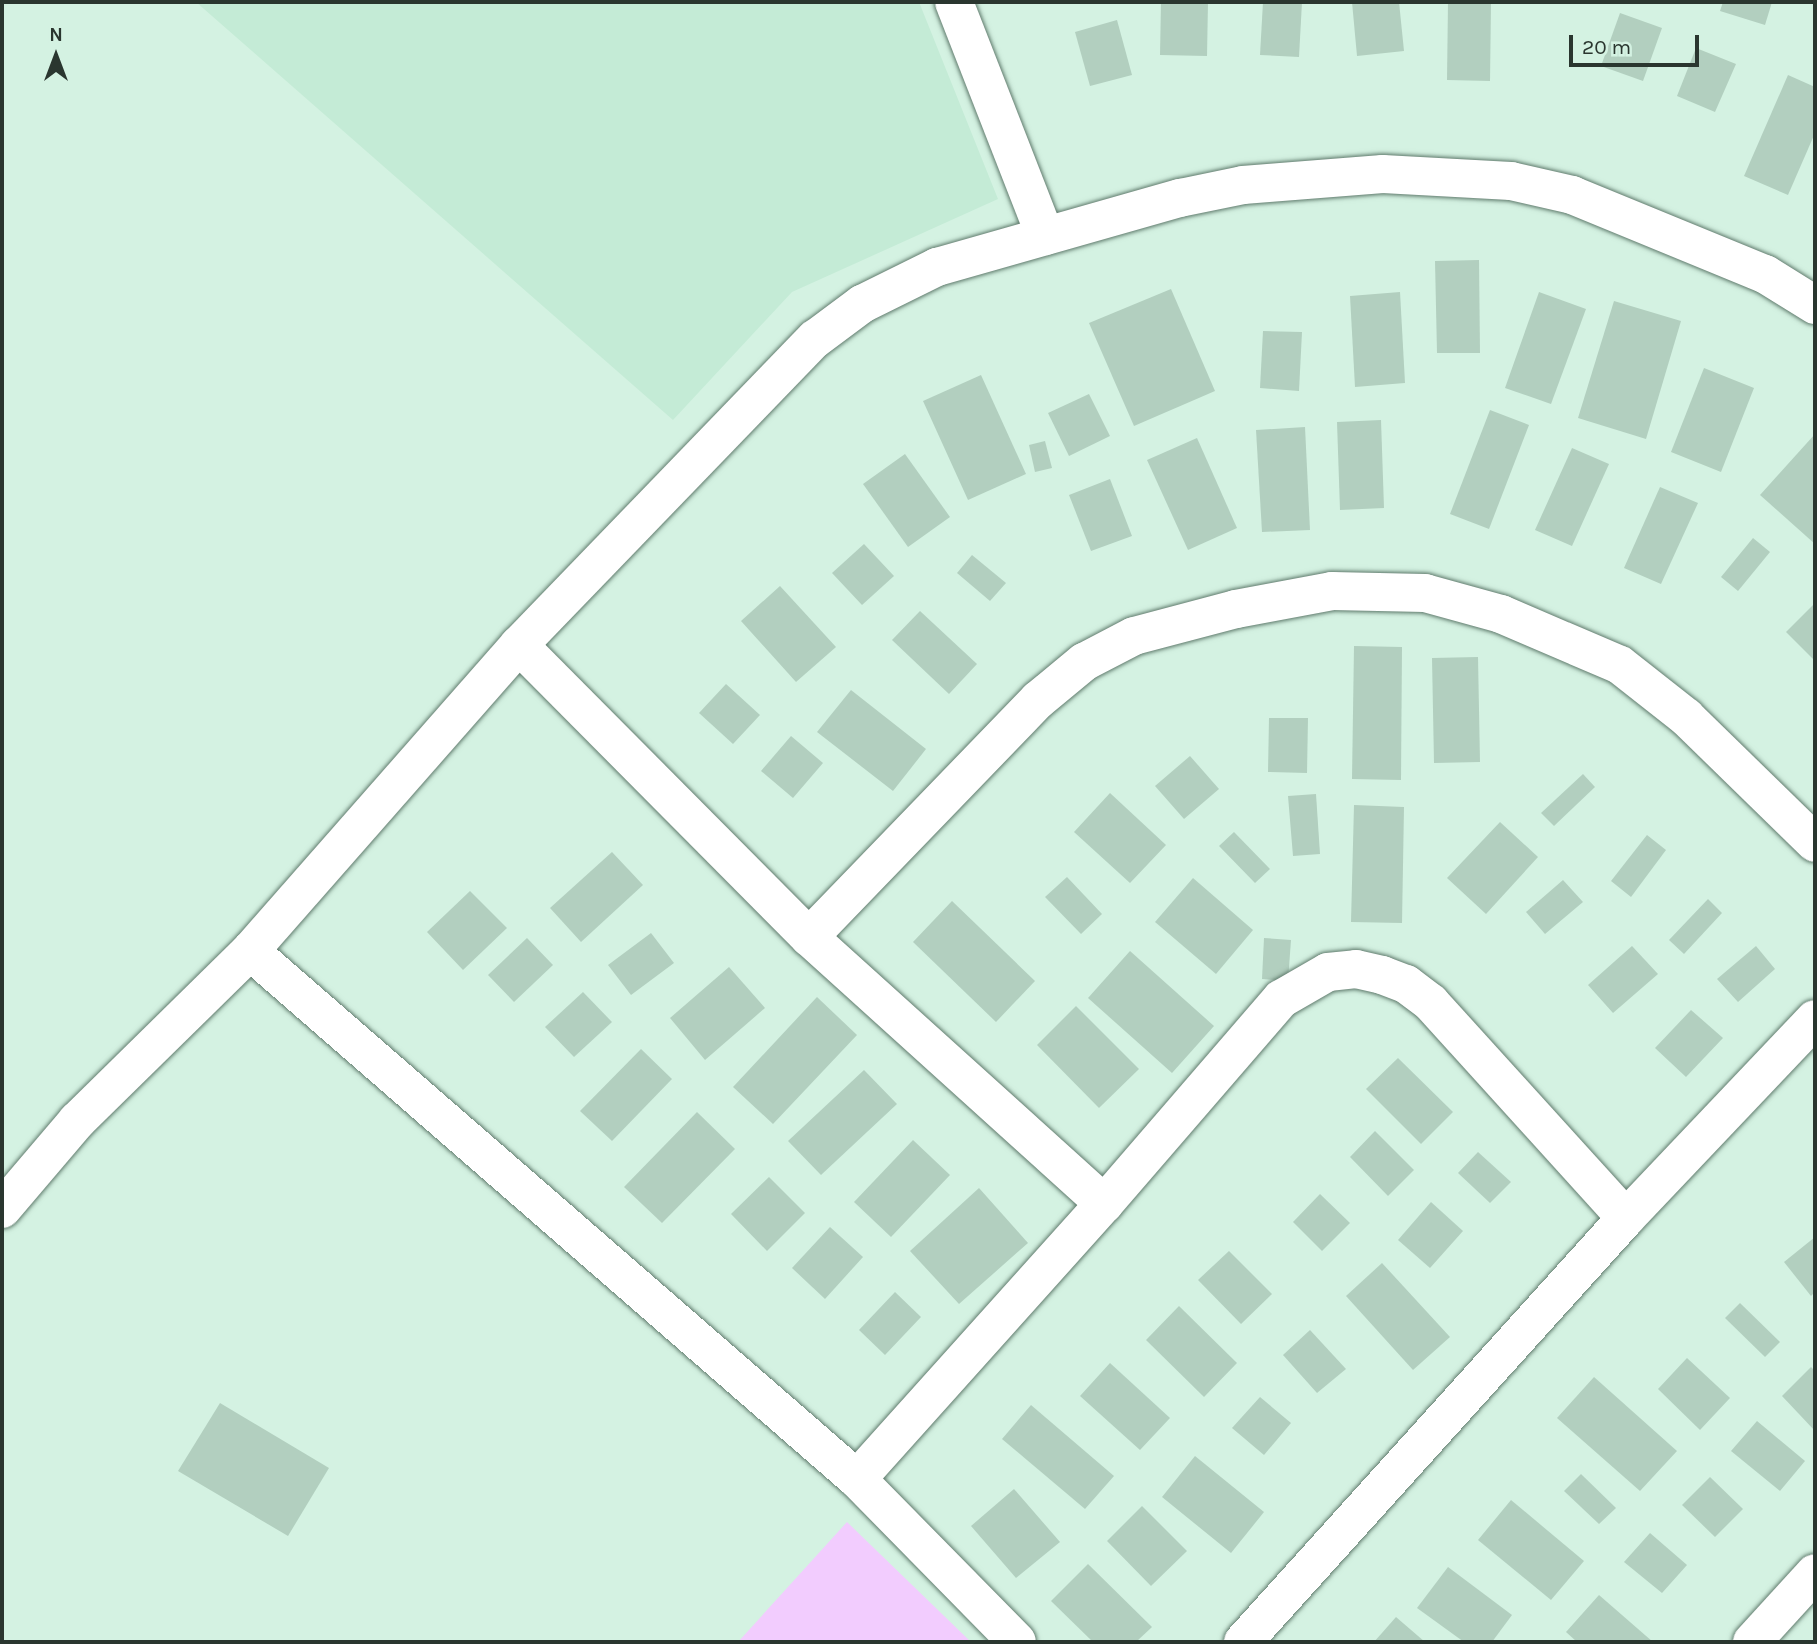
<!DOCTYPE html>
<style>
body{margin:0}
#map{position:relative;width:1817px;height:1644px;overflow:hidden;background:#d4f2e2;font-family:Karla,sans-serif}
div>[style]{position:absolute}
[style*='--x']{left:calc(var(--x)*1px);top:calc(var(--y)*1px);width:calc(var(--w)*1px);rotate:calc(var(--a)*1deg)}
.built>*{inset:0;background:#c4ebd6}
.green>*{inset:0;background:#f2ccfe}
.building>*{inset:0;background:#b2cfbf}
.roads{filter:drop-shadow(0 0 2px #607b6d) drop-shadow(0 0 2px #607b6d)}
.minor>*{height:38px;margin:-19px;padding:0 19px;transform-origin:19px;border-radius:19px;background:#fff}
span{translate:-50% -50%;white-space:nowrap;text-align:center;line-height:1.15;-webkit-text-stroke:5px #d4f2e2;paint-order:stroke}
.frame{position:absolute;inset:0;border:4px solid #2a362f;pointer-events:none}
.north{position:absolute;left:21px;top:21px;width:70px;height:70px;-webkit-text-stroke:5px #d4f2e2;paint-order:stroke;rotate:0deg;font-size:19px;font-weight:700;line-height:28px;text-align:center;color:#2a362f}
.north::after{content:'';display:block;margin:auto;width:24px;height:32px;background:#2a362f;clip-path:polygon(50% 0,100% 100%,50% 72%,0 100%)}
.scale{position:absolute;left:1569px;top:35px;width:130px;height:32px;box-sizing:border-box;border:4px solid #2a362f;border-top:0;padding-left:9px;font-size:21px;line-height:24px;white-space:nowrap;color:#2a362f;-webkit-text-stroke:5px #d4f2e2;paint-order:stroke}
</style>
<div id="map">
<div class="built">
<i style="clip-path:polygon(196px 2px,919px 2px,998px 199px,792px 292px,673px 420px)"></i>
</div>
<div class="green">
<i style="clip-path:polygon(847px 1522px,971px 1642px,738px 1642px)"></i>
</div>
<div class="building">
<i style="clip-path:polygon(1161px 2px,1208px 2px,1207px 56px,1160px 55px)"></i>
<i style="clip-path:polygon(1263px 2px,1302px 2px,1299px 57px,1260px 55px)"></i>
<i style="clip-path:polygon(1352px 2px,1399px 2px,1404px 51px,1357px 56px)"></i>
<i style="clip-path:polygon(1448px 2px,1491px 2px,1490px 81px,1447px 80px)"></i>
<i style="clip-path:polygon(1723px 2px,1772px 2px,1765px 25px,1720px 11px)"></i>
<i style="clip-path:polygon(1620px 13px,1662px 28px,1643px 81px,1601px 66px)"></i>
<i style="clip-path:polygon(1117px 20px,1132px 75px,1090px 86px,1075px 32px)"></i>
<i style="clip-path:polygon(1696px 48px,1736px 64px,1715px 112px,1677px 96px)"></i>
<i style="clip-path:polygon(1788px 75px,1815px 87px,1815px 133px,1788px 195px,1744px 176px)"></i>
<i style="clip-path:polygon(1479px 260px,1480px 353px,1437px 353px,1435px 261px)"></i>
<i style="clip-path:polygon(1171px 289px,1215px 391px,1134px 426px,1089px 323px)"></i>
<i style="clip-path:polygon(1400px 292px,1405px 383px,1355px 387px,1350px 296px)"></i>
<i style="clip-path:polygon(1539px 292px,1586px 309px,1551px 404px,1505px 388px)"></i>
<i style="clip-path:polygon(1614px 301px,1681px 321px,1646px 439px,1578px 418px)"></i>
<i style="clip-path:polygon(1263px 331px,1302px 332px,1299px 391px,1260px 388px)"></i>
<i style="clip-path:polygon(1704px 368px,1754px 388px,1721px 472px,1671px 452px)"></i>
<i style="clip-path:polygon(981px 375px,1026px 474px,968px 500px,923px 401px)"></i>
<i style="clip-path:polygon(1089px 394px,1110px 436px,1069px 456px,1048px 413px)"></i>
<i style="clip-path:polygon(1490px 410px,1529px 425px,1489px 529px,1450px 514px)"></i>
<i style="clip-path:polygon(1381px 420px,1384px 508px,1340px 510px,1337px 422px)"></i>
<i style="clip-path:polygon(1305px 427px,1310px 530px,1262px 532px,1256px 430px)"></i>
<i style="clip-path:polygon(1815px 434px,1815px 544px,1760px 495px)"></i>
<i style="clip-path:polygon(1197px 438px,1237px 528px,1188px 550px,1147px 460px)"></i>
<i style="clip-path:polygon(1045px 441px,1052px 468px,1035px 472px,1029px 445px)"></i>
<i style="clip-path:polygon(1572px 448px,1609px 464px,1572px 546px,1535px 530px)"></i>
<i style="clip-path:polygon(905px 454px,950px 517px,908px 547px,863px 484px)"></i>
<i style="clip-path:polygon(1110px 479px,1132px 536px,1091px 551px,1069px 495px)"></i>
<i style="clip-path:polygon(1660px 487px,1698px 503px,1661px 584px,1624px 568px)"></i>
<i style="clip-path:polygon(1753px 538px,1770px 552px,1738px 591px,1721px 577px)"></i>
<i style="clip-path:polygon(864px 544px,894px 576px,862px 605px,832px 573px)"></i>
<i style="clip-path:polygon(972px 555px,1006px 583px,990px 601px,957px 573px)"></i>
<i style="clip-path:polygon(780px 586px,836px 647px,796px 682px,741px 621px)"></i>
<i style="clip-path:polygon(1815px 603px,1815px 661px,1786px 632px)"></i>
<i style="clip-path:polygon(920px 611px,977px 664px,949px 694px,892px 640px)"></i>
<i style="clip-path:polygon(1354px 646px,1402px 647px,1401px 780px,1352px 779px)"></i>
<i style="clip-path:polygon(1478px 657px,1480px 762px,1434px 763px,1432px 658px)"></i>
<i style="clip-path:polygon(726px 684px,760px 715px,733px 744px,699px 713px)"></i>
<i style="clip-path:polygon(851px 690px,926px 749px,893px 791px,817px 732px)"></i>
<i style="clip-path:polygon(1269px 718px,1308px 718px,1307px 773px,1268px 772px)"></i>
<i style="clip-path:polygon(791px 736px,823px 763px,793px 798px,761px 771px)"></i>
<i style="clip-path:polygon(1190px 756px,1219px 789px,1184px 819px,1155px 786px)"></i>
<i style="clip-path:polygon(1583px 774px,1595px 787px,1554px 826px,1541px 813px)"></i>
<i style="clip-path:polygon(1110px 793px,1166px 845px,1130px 883px,1074px 832px)"></i>
<i style="clip-path:polygon(1316px 794px,1320px 854px,1293px 856px,1288px 796px)"></i>
<i style="clip-path:polygon(1354px 805px,1404px 807px,1402px 923px,1351px 922px)"></i>
<i style="clip-path:polygon(1500px 822px,1538px 857px,1486px 914px,1447px 878px)"></i>
<i style="clip-path:polygon(1234px 832px,1270px 869px,1255px 883px,1219px 846px)"></i>
<i style="clip-path:polygon(1647px 835px,1666px 850px,1631px 897px,1611px 881px)"></i>
<i style="clip-path:polygon(612px 852px,643px 885px,581px 942px,550px 908px)"></i>
<i style="clip-path:polygon(1067px 877px,1102px 914px,1081px 934px,1045px 897px)"></i>
<i style="clip-path:polygon(1193px 878px,1253px 930px,1216px 974px,1155px 922px)"></i>
<i style="clip-path:polygon(1563px 880px,1583px 902px,1545px 934px,1526px 912px)"></i>
<i style="clip-path:polygon(470px 891px,507px 928px,463px 970px,427px 932px)"></i>
<i style="clip-path:polygon(1708px 899px,1722px 913px,1684px 954px,1669px 940px)"></i>
<i style="clip-path:polygon(952px 901px,1035px 981px,996px 1022px,913px 942px)"></i>
<i style="clip-path:polygon(651px 933px,674px 963px,631px 995px,608px 965px)"></i>
<i style="clip-path:polygon(527px 938px,553px 965px,514px 1002px,488px 975px)"></i>
<i style="clip-path:polygon(1264px 938px,1291px 940px,1288px 981px,1262px 979px)"></i>
<i style="clip-path:polygon(1632px 946px,1658px 974px,1613px 1013px,1588px 985px)"></i>
<i style="clip-path:polygon(1756px 946px,1775px 969px,1738px 1002px,1717px 979px)"></i>
<i style="clip-path:polygon(1130px 951px,1214px 1026px,1172px 1073px,1088px 998px)"></i>
<i style="clip-path:polygon(729px 967px,765px 1008px,705px 1060px,670px 1018px)"></i>
<i style="clip-path:polygon(583px 992px,612px 1022px,574px 1057px,545px 1027px)"></i>
<i style="clip-path:polygon(817px 997px,857px 1035px,773px 1124px,733px 1087px)"></i>
<i style="clip-path:polygon(1076px 1006px,1139px 1069px,1099px 1108px,1037px 1045px)"></i>
<i style="clip-path:polygon(1691px 1010px,1723px 1038px,1686px 1077px,1655px 1048px)"></i>
<i style="clip-path:polygon(641px 1049px,672px 1079px,612px 1141px,580px 1111px)"></i>
<i style="clip-path:polygon(1398px 1058px,1453px 1112px,1421px 1144px,1366px 1089px)"></i>
<i style="clip-path:polygon(864px 1070px,897px 1104px,821px 1175px,788px 1141px)"></i>
<i style="clip-path:polygon(697px 1112px,735px 1149px,662px 1223px,624px 1187px)"></i>
<i style="clip-path:polygon(1375px 1131px,1414px 1170px,1388px 1196px,1350px 1157px)"></i>
<i style="clip-path:polygon(913px 1140px,950px 1175px,891px 1237px,854px 1202px)"></i>
<i style="clip-path:polygon(1478px 1152px,1511px 1182px,1490px 1203px,1458px 1173px)"></i>
<i style="clip-path:polygon(769px 1177px,805px 1213px,767px 1251px,731px 1214px)"></i>
<i style="clip-path:polygon(979px 1188px,1028px 1243px,959px 1304px,910px 1251px)"></i>
<i style="clip-path:polygon(1320px 1194px,1350px 1223px,1322px 1251px,1293px 1222px)"></i>
<i style="clip-path:polygon(1431px 1202px,1463px 1231px,1430px 1268px,1398px 1240px)"></i>
<i style="clip-path:polygon(830px 1227px,863px 1257px,825px 1299px,792px 1268px)"></i>
<i style="clip-path:polygon(1815px 1237px,1815px 1292px,1811px 1296px,1784px 1262px)"></i>
<i style="clip-path:polygon(1229px 1251px,1272px 1294px,1241px 1324px,1198px 1280px)"></i>
<i style="clip-path:polygon(1382px 1263px,1450px 1337px,1413px 1370px,1346px 1296px)"></i>
<i style="clip-path:polygon(895px 1292px,921px 1317px,885px 1355px,859px 1330px)"></i>
<i style="clip-path:polygon(1740px 1303px,1780px 1342px,1765px 1357px,1725px 1318px)"></i>
<i style="clip-path:polygon(1179px 1306px,1237px 1363px,1204px 1397px,1146px 1340px)"></i>
<i style="clip-path:polygon(1310px 1330px,1346px 1369px,1317px 1393px,1283px 1355px)"></i>
<i style="clip-path:polygon(1687px 1358px,1730px 1398px,1700px 1430px,1658px 1389px)"></i>
<i style="clip-path:polygon(1110px 1363px,1170px 1418px,1140px 1450px,1080px 1396px)"></i>
<i style="clip-path:polygon(1811px 1367px,1815px 1371px,1815px 1431px,1782px 1396px)"></i>
<i style="clip-path:polygon(1594px 1377px,1677px 1451px,1640px 1491px,1557px 1418px)"></i>
<i style="clip-path:polygon(1260px 1397px,1291px 1423px,1264px 1455px,1232px 1428px)"></i>
<i style="clip-path:polygon(220px 1403px,329px 1468px,288px 1536px,178px 1471px)"></i>
<i style="clip-path:polygon(1031px 1405px,1114px 1476px,1085px 1509px,1002px 1439px)"></i>
<i style="clip-path:polygon(1757px 1421px,1805px 1461px,1780px 1491px,1731px 1451px)"></i>
<i style="clip-path:polygon(1195px 1456px,1264px 1512px,1231px 1553px,1162px 1497px)"></i>
<i style="clip-path:polygon(1581px 1474px,1616px 1508px,1599px 1524px,1564px 1491px)"></i>
<i style="clip-path:polygon(1710px 1477px,1743px 1509px,1715px 1537px,1682px 1505px)"></i>
<i style="clip-path:polygon(1014px 1489px,1060px 1542px,1016px 1578px,971px 1526px)"></i>
<i style="clip-path:polygon(1511px 1500px,1584px 1561px,1551px 1600px,1478px 1540px)"></i>
<i style="clip-path:polygon(1142px 1506px,1187px 1551px,1151px 1586px,1107px 1541px)"></i>
<i style="clip-path:polygon(1650px 1533px,1687px 1565px,1662px 1593px,1624px 1562px)"></i>
<i style="clip-path:polygon(1088px 1564px,1152px 1627px,1136px 1642px,1093px 1642px,1051px 1601px)"></i>
<i style="clip-path:polygon(1448px 1567px,1512px 1615px,1492px 1642px,1464px 1642px,1417px 1608px)"></i>
<i style="clip-path:polygon(1599px 1595px,1653px 1642px,1577px 1642px,1566px 1632px)"></i>
<i style="clip-path:polygon(1396px 1617px,1425px 1642px,1374px 1642px)"></i>
</div>
<div class="roads">
<div class="minor">
<i style="--x:954;--y:2;--w:251;--a:68.7"></i>
<i style="--x:519;--y:645;--w:412;--a:45.2"></i>
<i style="--x:809;--y:937;--w:398;--a:42.1"></i>
<i style="--x:809;--y:937;--w:330;--a:-46"></i>
<i style="--x:1038;--y:700;--w:60;--a:-39.6"></i>
<i style="--x:1084;--y:662;--w:56;--a:-27.5"></i>
<i style="--x:1134;--y:636;--w:106;--a:-14.8"></i>
<i style="--x:1236;--y:609;--w:98;--a:-10.6"></i>
<i style="--x:1332;--y:591;--w:93;--a:1.2"></i>
<i style="--x:1425;--y:593;--w:79;--a:15.4"></i>
<i style="--x:1501;--y:614;--w:129;--a:23.2"></i>
<i style="--x:1620;--y:665;--w:84;--a:38.2"></i>
<i style="--x:1686;--y:717;--w:180;--a:44.3"></i>
<i style="--x:250;--y:951;--w:805;--a:41.02"></i>
<i style="--x:857;--y:1479;--w:228;--a:45.5"></i>
<i style="--x:2;--y:1209;--w:116;--a:-49.6"></i>
<i style="--x:77;--y:1121;--w:243;--a:-44.5"></i>
<i style="--x:250;--y:951;--w:407;--a:-48.7"></i>
<i style="--x:519;--y:645;--w:426;--a:-46"></i>
<i style="--x:815;--y:339;--w:59;--a:-36.7"></i>
<i style="--x:862;--y:304;--w:84;--a:-26.3"></i>
<i style="--x:937;--y:267;--w:253;--a:-15.9"></i>
<i style="--x:1180;--y:198;--w:64;--a:-11.7"></i>
<i style="--x:1243;--y:185;--w:140;--a:-4.5"></i>
<i style="--x:1383;--y:174;--w:128;--a:3.1"></i>
<i style="--x:1511;--y:181;--w:63;--a:12.9"></i>
<i style="--x:1572;--y:195;--w:209;--a:22.3"></i>
<i style="--x:1765;--y:274;--w:59;--a:31.8"></i>
<i style="--x:857;--y:1479;--w:370;--a:-48.1"></i>
<i style="--x:1104;--y:1204;--w:271;--a:-49.2"></i>
<i style="--x:1281;--y:999;--w:54;--a:-29.9"></i>
<i style="--x:1328;--y:972;--w:28;--a:-6"></i>
<i style="--x:1356;--y:969;--w:27;--a:13"></i>
<i style="--x:1382;--y:975;--w:26;--a:21"></i>
<i style="--x:1406;--y:984;--w:31;--a:37"></i>
<i style="--x:1431;--y:1003;--w:290;--a:47.8"></i>
<i style="--x:1243;--y:1642;--w:571;--a:-47.91"></i>
<i style="--x:1626;--y:1218;--w:274;--a:-46.5"></i>
<i style="--x:1752;--y:1642;--w:93;--a:-47.6"></i>
</div>
</div>
<div class="frame"></div>
<div class="north">N</div>
<div class="scale">20 m</div>
</div>
